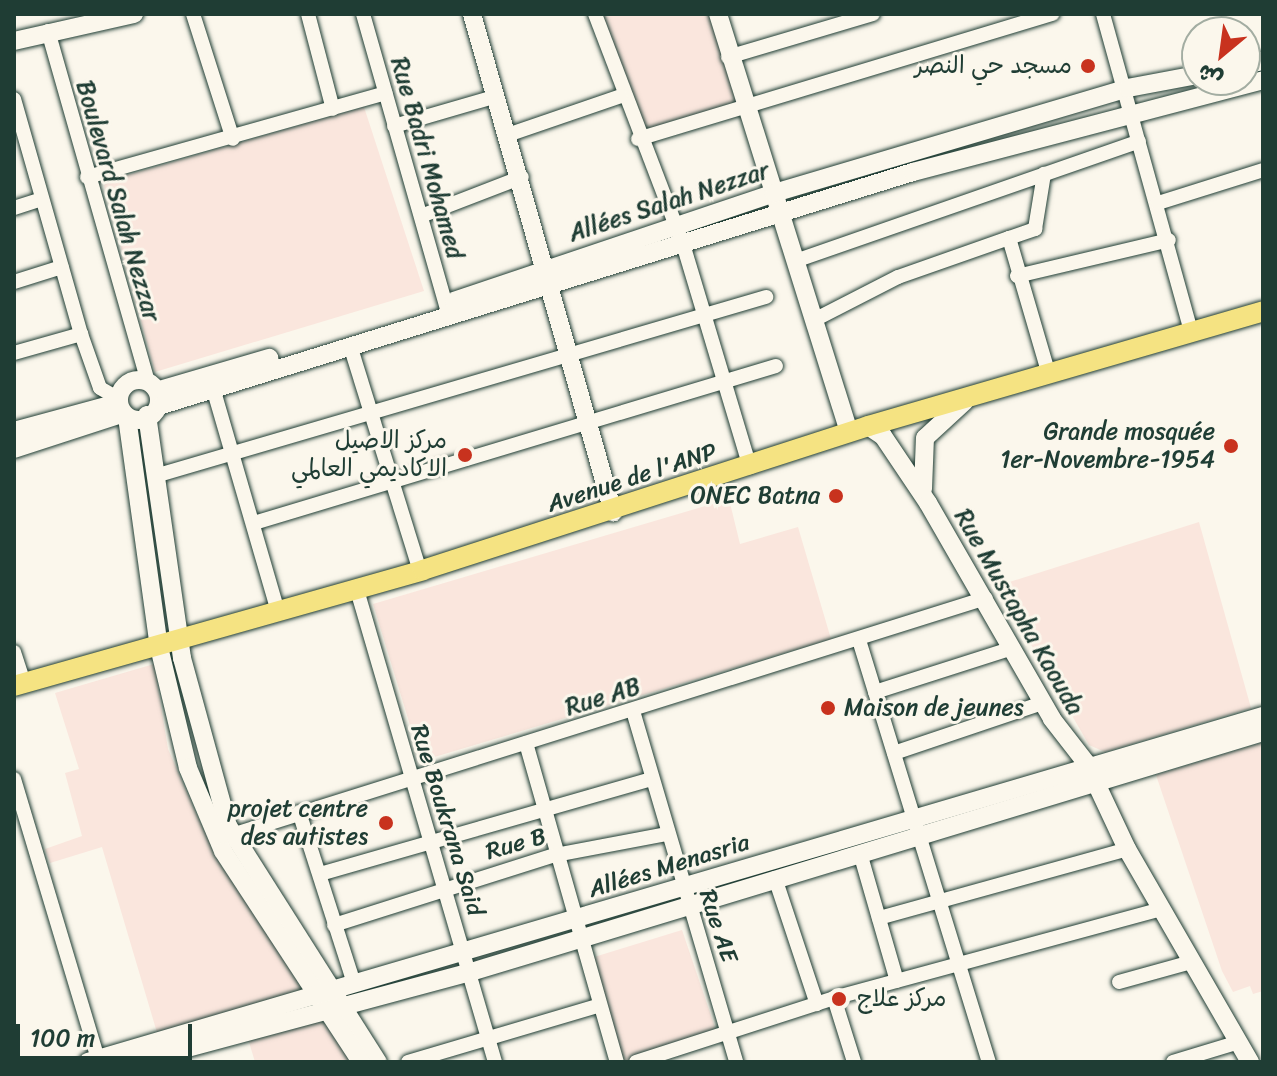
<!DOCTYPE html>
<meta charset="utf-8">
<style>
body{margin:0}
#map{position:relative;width:1277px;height:1076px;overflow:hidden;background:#fbf7ec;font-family:Sriracha,"Playpen Sans Arabic",sans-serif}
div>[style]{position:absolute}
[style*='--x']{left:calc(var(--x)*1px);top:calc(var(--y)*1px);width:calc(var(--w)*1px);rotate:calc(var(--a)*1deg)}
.built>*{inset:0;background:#fae6dd}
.roads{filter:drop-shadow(0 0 2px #1f3d34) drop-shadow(0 0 2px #1f3d34)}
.street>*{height:14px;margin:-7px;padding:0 7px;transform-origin:7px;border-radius:7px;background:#fbf7ec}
.secondary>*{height:18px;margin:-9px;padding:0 9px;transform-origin:9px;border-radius:9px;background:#fbf7ec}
.secondary>.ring{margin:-9px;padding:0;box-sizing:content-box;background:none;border:18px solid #fbf7ec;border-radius:50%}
.primary>*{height:20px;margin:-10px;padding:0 10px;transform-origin:10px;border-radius:10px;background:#f5e382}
.dots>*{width:22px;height:22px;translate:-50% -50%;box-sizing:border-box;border:4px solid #fbf7ec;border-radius:50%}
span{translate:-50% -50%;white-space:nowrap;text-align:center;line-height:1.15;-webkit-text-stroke:6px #fbf7ec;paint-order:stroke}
.poi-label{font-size:24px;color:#1f3d34}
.right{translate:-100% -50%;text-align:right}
.left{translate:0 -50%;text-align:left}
.street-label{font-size:24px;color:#1f3d34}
.frame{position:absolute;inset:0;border:16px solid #1f3d34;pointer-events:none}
.north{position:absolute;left:1181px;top:16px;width:80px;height:80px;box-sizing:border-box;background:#fbf7ec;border:2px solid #a3ada2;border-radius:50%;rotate:209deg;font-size:22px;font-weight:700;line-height:32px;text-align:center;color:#1f3d34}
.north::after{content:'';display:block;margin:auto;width:28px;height:36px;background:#c8321e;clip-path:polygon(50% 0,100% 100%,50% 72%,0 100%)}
.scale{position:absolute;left:16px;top:1024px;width:176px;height:36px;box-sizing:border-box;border:4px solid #1f3d34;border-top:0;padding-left:10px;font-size:24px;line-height:28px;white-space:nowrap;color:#1f3d34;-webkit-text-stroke:6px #fbf7ec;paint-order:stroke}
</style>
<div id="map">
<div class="built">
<i style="clip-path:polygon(602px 14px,717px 14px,745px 111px,643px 142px)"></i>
<i style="clip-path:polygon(364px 107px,424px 291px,155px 372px,103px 182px)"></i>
<i style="clip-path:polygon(729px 499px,740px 544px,798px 527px,831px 639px,421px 761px,373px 604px)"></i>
<i style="clip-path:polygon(1199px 522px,1251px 708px,1105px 752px,1089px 745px,997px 586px)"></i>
<i style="clip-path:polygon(154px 664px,168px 749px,200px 822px,247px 903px,358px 1062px,255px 1062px,239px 1009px,158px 1036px,102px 847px,50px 863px,45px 849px,82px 836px,65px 773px,79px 769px,55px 693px)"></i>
<i style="clip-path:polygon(1263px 742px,1263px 991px,1253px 994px,1250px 986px,1233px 992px,1222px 971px,1156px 775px)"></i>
<i style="clip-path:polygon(682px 930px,720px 1042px,654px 1062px,623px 1062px,591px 958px)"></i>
</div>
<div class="roads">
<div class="street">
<i style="--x:193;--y:14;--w:131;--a:72.3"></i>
<i style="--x:308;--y:14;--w:98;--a:75.3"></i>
<i style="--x:363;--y:14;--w:313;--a:74.1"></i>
<i style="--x:595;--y:14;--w:246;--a:69.1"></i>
<i style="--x:683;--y:244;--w:233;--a:73.3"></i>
<i style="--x:1103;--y:14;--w:330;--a:74.5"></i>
<i style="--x:48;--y:31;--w:366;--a:74.1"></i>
<i style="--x:728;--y:57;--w:151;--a:-16.5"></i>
<i style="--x:14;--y:99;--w:244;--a:74.1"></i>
<i style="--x:81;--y:334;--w:57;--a:70.6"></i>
<i style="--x:100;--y:388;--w:20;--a:30"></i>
<i style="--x:394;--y:126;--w:107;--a:-16.2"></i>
<i style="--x:510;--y:134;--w:117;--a:-18.9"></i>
<i style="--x:638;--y:139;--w:433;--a:-16.8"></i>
<i style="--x:87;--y:177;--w:310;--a:-15.7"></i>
<i style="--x:1158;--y:203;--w:110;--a:-17.4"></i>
<i style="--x:14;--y:208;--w:29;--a:-18"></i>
<i style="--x:421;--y:216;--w:108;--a:-21.1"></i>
<i style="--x:1009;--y:238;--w:28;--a:-19"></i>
<i style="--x:1035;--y:229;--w:56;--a:-80.7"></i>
<i style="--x:798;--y:260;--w:361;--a:-19.2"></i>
<i style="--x:1017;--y:276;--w:156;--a:-13.3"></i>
<i style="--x:14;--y:282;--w:50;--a:-17.4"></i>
<i style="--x:816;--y:319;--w:92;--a:-27.1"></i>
<i style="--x:898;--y:277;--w:118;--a:-19.4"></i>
<i style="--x:1009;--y:238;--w:143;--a:73.7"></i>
<i style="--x:350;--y:345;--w:237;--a:72.8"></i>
<i style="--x:14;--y:353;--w:70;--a:-15.8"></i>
<i style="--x:211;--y:381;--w:240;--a:73.8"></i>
<i style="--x:155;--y:476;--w:637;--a:-16.33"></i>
<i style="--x:254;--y:523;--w:545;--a:-16.74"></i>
<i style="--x:357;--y:590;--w:492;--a:73.7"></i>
<i style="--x:859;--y:640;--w:442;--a:72.9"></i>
<i style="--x:14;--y:652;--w:33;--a:72"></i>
<i style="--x:875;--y:692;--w:145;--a:-17.7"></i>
<i style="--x:633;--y:711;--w:366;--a:73.6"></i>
<i style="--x:526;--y:743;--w:332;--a:74.1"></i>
<i style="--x:894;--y:753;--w:157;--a:-18.6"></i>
<i style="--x:14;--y:779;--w:295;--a:73.3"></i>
<i style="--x:299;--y:812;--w:180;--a:72.2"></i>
<i style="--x:232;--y:835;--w:790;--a:-17.45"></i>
<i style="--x:860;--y:853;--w:133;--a:73.9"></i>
<i style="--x:320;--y:874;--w:344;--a:-16"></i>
<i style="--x:775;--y:878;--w:133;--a:71.6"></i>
<i style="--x:879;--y:918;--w:257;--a:-15.5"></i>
<i style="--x:334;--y:925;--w:232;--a:-17.6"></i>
<i style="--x:555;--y:855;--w:114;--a:-10.6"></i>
<i style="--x:1119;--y:982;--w:75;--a:-15.5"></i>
<i style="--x:834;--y:998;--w:67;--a:72.6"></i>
<i style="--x:408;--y:1062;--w:200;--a:-16.5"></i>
<i style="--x:636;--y:1062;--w:208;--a:-17.9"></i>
<i style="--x:834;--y:998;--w:340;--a:-15.2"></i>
<i style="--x:1173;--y:1062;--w:69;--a:-16.9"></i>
</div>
<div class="secondary">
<i style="--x:472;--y:14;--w:518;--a:74.19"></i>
<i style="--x:718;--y:14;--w:438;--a:72.6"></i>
<i style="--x:14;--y:41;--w:123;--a:-12.7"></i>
<i style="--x:1245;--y:65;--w:18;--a:-13"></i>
<i style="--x:454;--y:301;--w:338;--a:-18.6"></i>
<i style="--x:774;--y:193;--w:369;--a:-16.5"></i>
<i style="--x:1128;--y:88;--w:70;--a:-10.7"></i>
<i class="ring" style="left:119px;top:380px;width:22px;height:22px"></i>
<i style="--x:160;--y:390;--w:114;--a:-16.4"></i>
<i style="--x:162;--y:405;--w:786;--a:-17.24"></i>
<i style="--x:913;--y:172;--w:362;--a:-14.7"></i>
<i style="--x:147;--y:415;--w:246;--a:81.8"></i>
<i style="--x:182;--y:658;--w:174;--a:74.7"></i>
<i style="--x:228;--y:826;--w:280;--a:57.6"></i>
<i style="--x:127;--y:417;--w:232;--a:82.1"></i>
<i style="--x:159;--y:647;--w:124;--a:76.5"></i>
<i style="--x:188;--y:768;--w:90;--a:67.1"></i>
<i style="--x:223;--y:851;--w:252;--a:56.8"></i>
<i style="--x:868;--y:426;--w:18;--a:34"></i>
<i style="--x:883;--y:436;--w:81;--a:56.1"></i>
<i style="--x:928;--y:503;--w:249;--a:60.1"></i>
<i style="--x:1052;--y:719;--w:57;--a:52.1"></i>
<i style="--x:1087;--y:764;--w:94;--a:64.8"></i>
<i style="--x:1127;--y:849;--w:246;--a:60"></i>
<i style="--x:14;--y:431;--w:107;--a:-15.2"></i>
<i style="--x:14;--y:449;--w:114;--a:-18"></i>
<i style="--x:923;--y:489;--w:51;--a:-87.8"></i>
<i style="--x:925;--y:438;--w:54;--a:-42.8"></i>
<i style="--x:88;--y:1062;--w:1225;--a:-16.41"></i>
<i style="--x:135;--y:1062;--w:348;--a:-15"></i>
<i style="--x:471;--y:972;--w:828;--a:-16.86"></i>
</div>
<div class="primary">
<i style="--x:14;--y:686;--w:425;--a:-15.8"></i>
<i style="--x:423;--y:570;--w:468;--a:-17.9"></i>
<i style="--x:868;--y:426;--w:411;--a:-16.2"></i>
</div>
</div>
<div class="dots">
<i style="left:1088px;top:66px;background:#c8321e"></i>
<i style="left:1231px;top:446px;background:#c8321e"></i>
<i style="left:465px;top:455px;background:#c8321e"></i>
<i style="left:836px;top:496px;background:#c8321e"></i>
<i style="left:828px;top:708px;background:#c8321e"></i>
<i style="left:386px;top:823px;background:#c8321e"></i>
<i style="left:839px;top:999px;background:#c8321e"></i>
</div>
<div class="poi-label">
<span class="right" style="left:1072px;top:66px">مسجد حي النصر</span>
<span class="right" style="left:1215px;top:446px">Grande mosquée<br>1er-Novembre-1954</span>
<span class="right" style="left:447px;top:455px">مركز الاصيل<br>الاكاديمي العالمي</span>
<span class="right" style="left:820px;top:496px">ONEC Batna</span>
<span class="left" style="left:844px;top:708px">Maison de jeunes</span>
<span class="right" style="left:368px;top:823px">projet centre<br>des autistes</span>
<span class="left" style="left:857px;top:999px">مركز علاج</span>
</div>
<div class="street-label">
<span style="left:427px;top:158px;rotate:74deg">Rue Badri Mohamed</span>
<span style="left:118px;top:201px;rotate:74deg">Boulevard Salah Nezzar</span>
<span style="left:669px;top:202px;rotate:-18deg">Allées Salah Nezzar</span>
<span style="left:632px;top:478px;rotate:-18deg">Avenue de l'ANP</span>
<span style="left:1019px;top:612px;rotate:60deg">Rue Mustapha Kaouda</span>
<span style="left:603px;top:697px;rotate:-17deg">Rue AB</span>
<span style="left:447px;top:820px;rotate:73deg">Rue Boukrana Said</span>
<span style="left:516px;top:844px;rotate:-16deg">Rue B</span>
<span style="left:669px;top:866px;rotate:-17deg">Allées Menasria</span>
<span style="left:718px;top:926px;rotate:72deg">Rue AE</span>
</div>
<div class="frame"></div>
<div class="north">ش</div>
<div class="scale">100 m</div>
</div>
